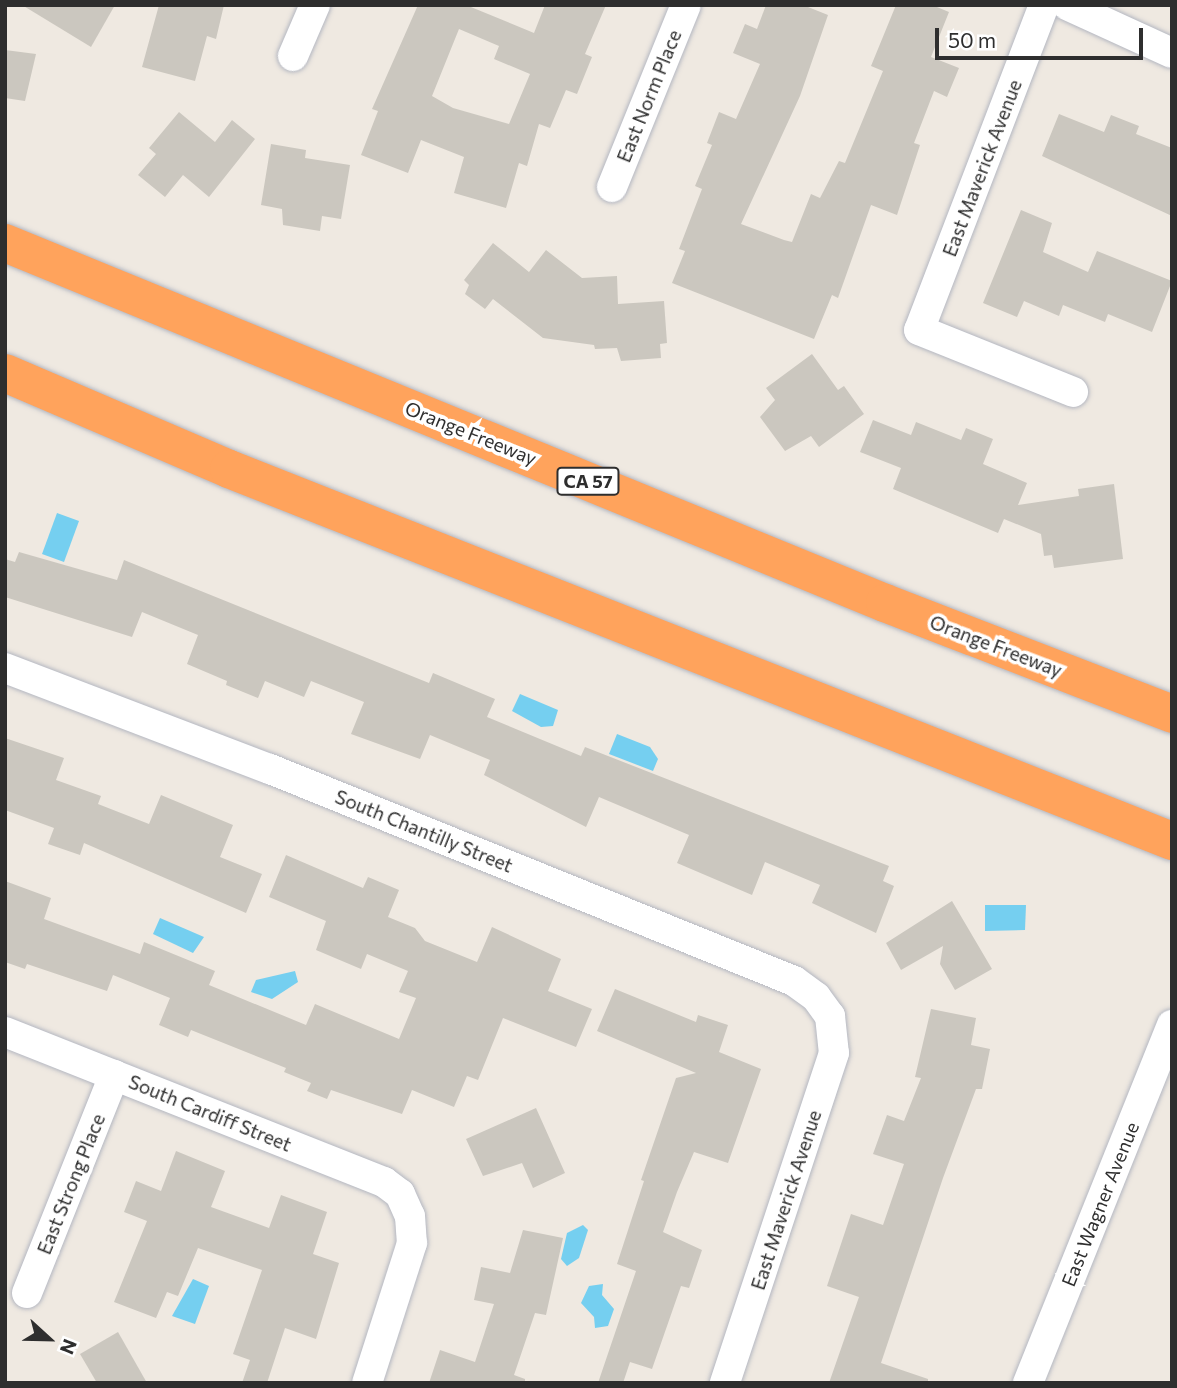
<!DOCTYPE html>
<style>
body{margin:0}
#map{position:relative;width:1177px;height:1388px;overflow:hidden;background:#efe9e1;font-family:Commissioner,sans-serif}
div>[style]{position:absolute}
[style*='--x']{left:calc(var(--x)*1px);top:calc(var(--y)*1px);width:calc(var(--w)*1px);rotate:calc(var(--a)*1deg)}
.water>*{inset:0;background:#75cff0}
.building>*{inset:0;background:#cbc7bf}
.roads{filter:drop-shadow(0 0 2px #b4b7c1) drop-shadow(0 0 2px #b4b7c1)}
.minor>*{height:30px;margin:-15px;padding:0 15px;transform-origin:15px;border-radius:15px;background:#fff}
.highway>*{height:38px;margin:-19px;padding:0 19px;transform-origin:19px;border-radius:19px;background:#ffa35c}
span{translate:-50% -50%;white-space:nowrap;text-align:center;line-height:1.15;-webkit-text-stroke:7px #fff;paint-order:stroke}
.shield-label span{padding:2px 5px;background:#fff;border:2px solid;border-radius:5px;-webkit-text-stroke-width:0}
.shield-label{font-size:18px;color:#2e2e2e;font-weight:700}
.street-label{font-size:19px;color:#2e2e2e}
.frame{position:absolute;inset:0;border:7px solid #2e2e2e;pointer-events:none}
.north{position:absolute;left:14px;top:1304px;width:70px;height:70px;-webkit-text-stroke:5px #fff;paint-order:stroke;rotate:112deg;font-size:19px;font-weight:700;line-height:28px;text-align:center;color:#2e2e2e}
.north::after{content:'';display:block;margin:auto;width:24px;height:32px;background:#2e2e2e;clip-path:polygon(50% 0,100% 100%,50% 72%,0 100%)}
.scale{position:absolute;left:935px;top:28px;width:208px;height:32px;box-sizing:border-box;border:4px solid #2e2e2e;border-top:0;padding-left:9px;font-size:21px;line-height:24px;white-space:nowrap;color:#2e2e2e;-webkit-text-stroke:5px #fff;paint-order:stroke}
</style>
<div id="map">
<div class="water">
<i style="clip-path:polygon(57px 513px,79px 521px,64px 562px,42px 554px)"></i>
<i style="clip-path:polygon(520px 694px,558px 710px,553px 726px,541px 727px,512px 711px)"></i>
<i style="clip-path:polygon(617px 734px,650px 747px,658px 759px,653px 771px,609px 754px)"></i>
<i style="clip-path:polygon(985px 905px,1026px 905px,1025px 930px,985px 931px)"></i>
<i style="clip-path:polygon(160px 918px,204px 937px,193px 953px,153px 934px)"></i>
<i style="clip-path:polygon(295px 971px,298px 982px,272px 999px,251px 992px,256px 980px)"></i>
<i style="clip-path:polygon(583px 1225px,588px 1230px,579px 1258px,567px 1266px,561px 1259px,567px 1233px)"></i>
<i style="clip-path:polygon(193px 1279px,209px 1286px,195px 1324px,172px 1316px)"></i>
<i style="clip-path:polygon(603px 1284px,602px 1295px,614px 1309px,608px 1326px,595px 1328px,594px 1317px,581px 1303px,589px 1286px)"></i>
</div>
<div class="building">
<i style="clip-path:polygon(22px 5px,115px 5px,91px 47px)"></i>
<i style="clip-path:polygon(159px 5px,224px 5px,216px 39px,207px 36px,195px 81px,142px 67px)"></i>
<i style="clip-path:polygon(evenodd,418px 5px,466px 5px,534px 33px,545px 5px,606px 5px,585px 54px,592px 57px,577px 94px,566px 90px,550px 128px,539px 124px,527px 166px,519px 163px,506px 208px,454px 193px,464px 157px,421px 140px,408px 173px,361px 155px,378px 111px,372px 109px,418px 5px,459px 29px,499px 46px,494px 59px,530px 74px,509px 124px,453px 108px,432px 96px,459px 29px)"></i>
<i style="clip-path:polygon(766px 5px,803px 5px,828px 15px,800px 96px,741px 224px,784px 240px,792px 242px,811px 194px,820px 198px,839px 161px,845px 163px,883px 71px,871px 66px,896px 5px,932px 5px,949px 12px,931px 57px,959px 68px,947px 97px,934px 91px,914px 143px,920px 145px,897px 215px,871px 205px,838px 298px,832px 295px,814px 339px,672px 283px,685px 251px,679px 249px,702px 189px,695px 186px,712px 145px,707px 143px,719px 112px,736px 119px,760px 64px,733px 53px,745px 24px,757px 29px)"></i>
<i style="clip-path:polygon(5px 50px,36px 54px,25px 101px,5px 98px)"></i>
<i style="clip-path:polygon(179px 112px,215px 142px,232px 120px,255px 139px,209px 197px,183px 175px,165px 197px,138px 175px,156px 154px,149px 148px)"></i>
<i style="clip-path:polygon(1059px 114px,1104px 132px,1111px 115px,1139px 126px,1136px 134px,1172px 148px,1172px 216px,1042px 156px)"></i>
<i style="clip-path:polygon(271px 144px,306px 150px,305px 158px,350px 165px,341px 219px,322px 216px,320px 231px,283px 225px,282px 209px,261px 205px)"></i>
<i style="clip-path:polygon(1021px 210px,1052px 223px,1043px 252px,1088px 272px,1097px 251px,1172px 281px,1152px 332px,1108px 314px,1105px 322px,1063px 305px,1059px 316px,1024px 301px,1017px 317px,983px 303px)"></i>
<i style="clip-path:polygon(493px 243px,529px 272px,546px 250px,582px 278px,617px 276px,618px 304px,664px 301px,667px 343px,660px 344px,661px 358px,621px 361px,617px 348px,595px 349px,594px 345px,543px 338px,493px 299px,485px 309px,465px 294px,469px 285px,464px 280px)"></i>
<i style="clip-path:polygon(812px 354px,838px 390px,844px 386px,864px 414px,819px 447px,811px 436px,785px 451px,760px 417px,775px 400px,766px 388px)"></i>
<i style="clip-path:polygon(873px 420px,911px 435px,916px 422px,961px 440px,966px 428px,993px 439px,983px 464px,1027px 483px,1018px 505px,1079px 496px,1078px 489px,1114px 484px,1123px 559px,1054px 568px,1052px 555px,1044px 556px,1041px 534px,1004px 519px,998px 533px,893px 489px,901px 468px,860px 452px)"></i>
<i style="clip-path:polygon(19px 552px,117px 580px,124px 560px,429px 683px,433px 673px,495px 699px,487px 717px,581px 756px,585px 747px,889px 866px,883px 881px,894px 886px,876px 933px,812px 903px,820px 885px,765px 862px,752px 895px,677px 863px,689px 835px,599px 797px,586px 827px,484px 775px,490px 760px,430px 735px,420px 759px,351px 734px,364px 702px,311px 681px,304px 697px,265px 681px,258px 698px,226px 685px,227px 681px,187px 664px,198px 635px,142px 612px,132px 637px,5px 597px,5px 559px,15px 562px)"></i>
<i style="clip-path:polygon(5px 738px,64px 758px,56px 780px,101px 796px,98px 804px,149px 824px,161px 795px,233px 825px,220px 857px,262px 874px,246px 913px,84px 843px,80px 855px,48px 844px,54px 828px,5px 810px)"></i>
<i style="clip-path:polygon(286px 855px,363px 888px,368px 877px,399px 890px,388px 917px,415px 928px,425px 941px,477px 962px,492px 927px,561px 959px,548px 991px,592px 1009px,576px 1047px,503px 1018px,478px 1080px,467px 1076px,454px 1107px,412px 1090px,402px 1114px,331px 1090px,327px 1099px,307px 1091px,311px 1083px,284px 1072px,286px 1068px,191px 1030px,188px 1037px,159px 1025px,170px 998px,113px 975px,107px 991px,27px 964px,25px 969px,5px 962px,5px 881px,51px 898px,44px 919px,140px 954px,144px 942px,215px 971px,209px 985px,306px 1025px,315px 1004px,399px 1039px,416px 998px,399px 992px,408px 971px,367px 954px,361px 969px,316px 950px,326px 921px,269px 897px)"></i>
<i style="clip-path:polygon(952px 901px,992px 969px,955px 990px,940px 964px,943px 946px,901px 970px,886px 943px)"></i>
<i style="clip-path:polygon(615px 989px,696px 1022px,698px 1015px,728px 1025px,719px 1052px,761px 1069px,728px 1163px,694px 1152px,677px 1192px,663px 1232px,702px 1250px,689px 1288px,681px 1286px,652px 1369px,630px 1362px,623px 1383px,598px 1383px,636px 1271px,617px 1264px,644px 1181px,641px 1180px,676px 1078px,696px 1073px,597px 1031px)"></i>
<i style="clip-path:polygon(931px 1009px,976px 1018px,971px 1045px,990px 1049px,982px 1089px,976px 1089px,943px 1178px,881px 1363px,928px 1379px,928px 1383px,829px 1383px,859px 1297px,827px 1286px,851px 1214px,883px 1225px,904px 1164px,873px 1154px,887px 1115px,904px 1121px,921px 1078px,915px 1077px)"></i>
<i style="clip-path:polygon(536px 1108px,565px 1173px,533px 1188px,522px 1163px,483px 1176px,466px 1139px)"></i>
<i style="clip-path:polygon(176px 1151px,225px 1171px,211px 1207px,269px 1228px,281px 1195px,327px 1212px,313px 1254px,339px 1263px,316px 1339px,285px 1328px,267px 1383px,242px 1383px,250px 1360px,233px 1354px,262px 1270px,198px 1248px,178px 1296px,167px 1292px,156px 1318px,114px 1302px,147px 1221px,124px 1212px,136px 1181px,161px 1191px)"></i>
<i style="clip-path:polygon(523px 1230px,563px 1238px,546px 1315px,535px 1313px,514px 1375px,525px 1379px,525px 1383px,429px 1383px,440px 1350px,475px 1362px,494px 1304px,474px 1300px,481px 1267px,510px 1273px)"></i>
<i style="clip-path:polygon(118px 1332px,147px 1383px,97px 1383px,80px 1354px)"></i>
</div>
<div class="roads">
<div class="minor">
<i style="--x:1044;--y:5;--w:348;--a:111"></i>
<i style="--x:919;--y:330;--w:166;--a:21.9"></i>
<i style="--x:1067;--y:5;--w:115;--a:24.6"></i>
<i style="--x:293;--y:56;--w:56;--a:-66.7"></i>
<i style="--x:612;--y:187;--w:196;--a:-67.9"></i>
<i style="--x:5;--y:668;--w:284;--a:20.9"></i>
<i style="--x:270;--y:769;--w:565;--a:22.03"></i>
<i style="--x:794;--y:981;--w:27;--a:36"></i>
<i style="--x:816;--y:997;--w:24;--a:54"></i>
<i style="--x:830;--y:1016;--w:37;--a:84"></i>
<i style="--x:834;--y:1053;--w:348;--a:108.3"></i>
<i style="--x:5;--y:1032;--w:408;--a:21.6"></i>
<i style="--x:384;--y:1182;--w:20;--a:37"></i>
<i style="--x:400;--y:1194;--w:24;--a:66"></i>
<i style="--x:410;--y:1216;--w:27;--a:86"></i>
<i style="--x:412;--y:1243;--w:147;--a:107.8"></i>
<i style="--x:27;--y:1293;--w:235;--a:-68.2"></i>
<i style="--x:1028;--y:1383;--w:386;--a:-68.1"></i>
</div>
<div class="highway">
<i style="--x:5;--y:243;--w:951;--a:22.25"></i>
<i style="--x:885;--y:603;--w:308;--a:21.1"></i>
<i style="--x:5;--y:373;--w:244;--a:23.2"></i>
<i style="--x:229;--y:469;--w:1014;--a:21.53"></i>
</div>
</div>
<div class="shield-label">
<span style="left:588px;top:481px">CA 57</span>
</div>
<div class="street-label">
<span style="left:649px;top:96px;rotate:-68deg">East Norm Place</span>
<span style="left:982px;top:168px;rotate:-69deg">East Maverick Avenue</span>
<span style="left:471px;top:433px;rotate:22deg">Orange Freeway</span>
<span style="left:996px;top:646px;rotate:21deg">Orange Freeway</span>
<span style="left:424px;top:831px;rotate:22deg">South Chantilly Street</span>
<span style="left:210px;top:1113px;rotate:22deg">South Cardiff Street</span>
<span style="left:71px;top:1184px;rotate:-68deg">East Strong Place</span>
<span style="left:786px;top:1200px;rotate:-72deg">East Maverick Avenue</span>
<span style="left:1100px;top:1204px;rotate:-68deg">East Wagner Avenue</span>
</div>
<div class="frame"></div>
<div class="north">N</div>
<div class="scale">50 m</div>
</div>
